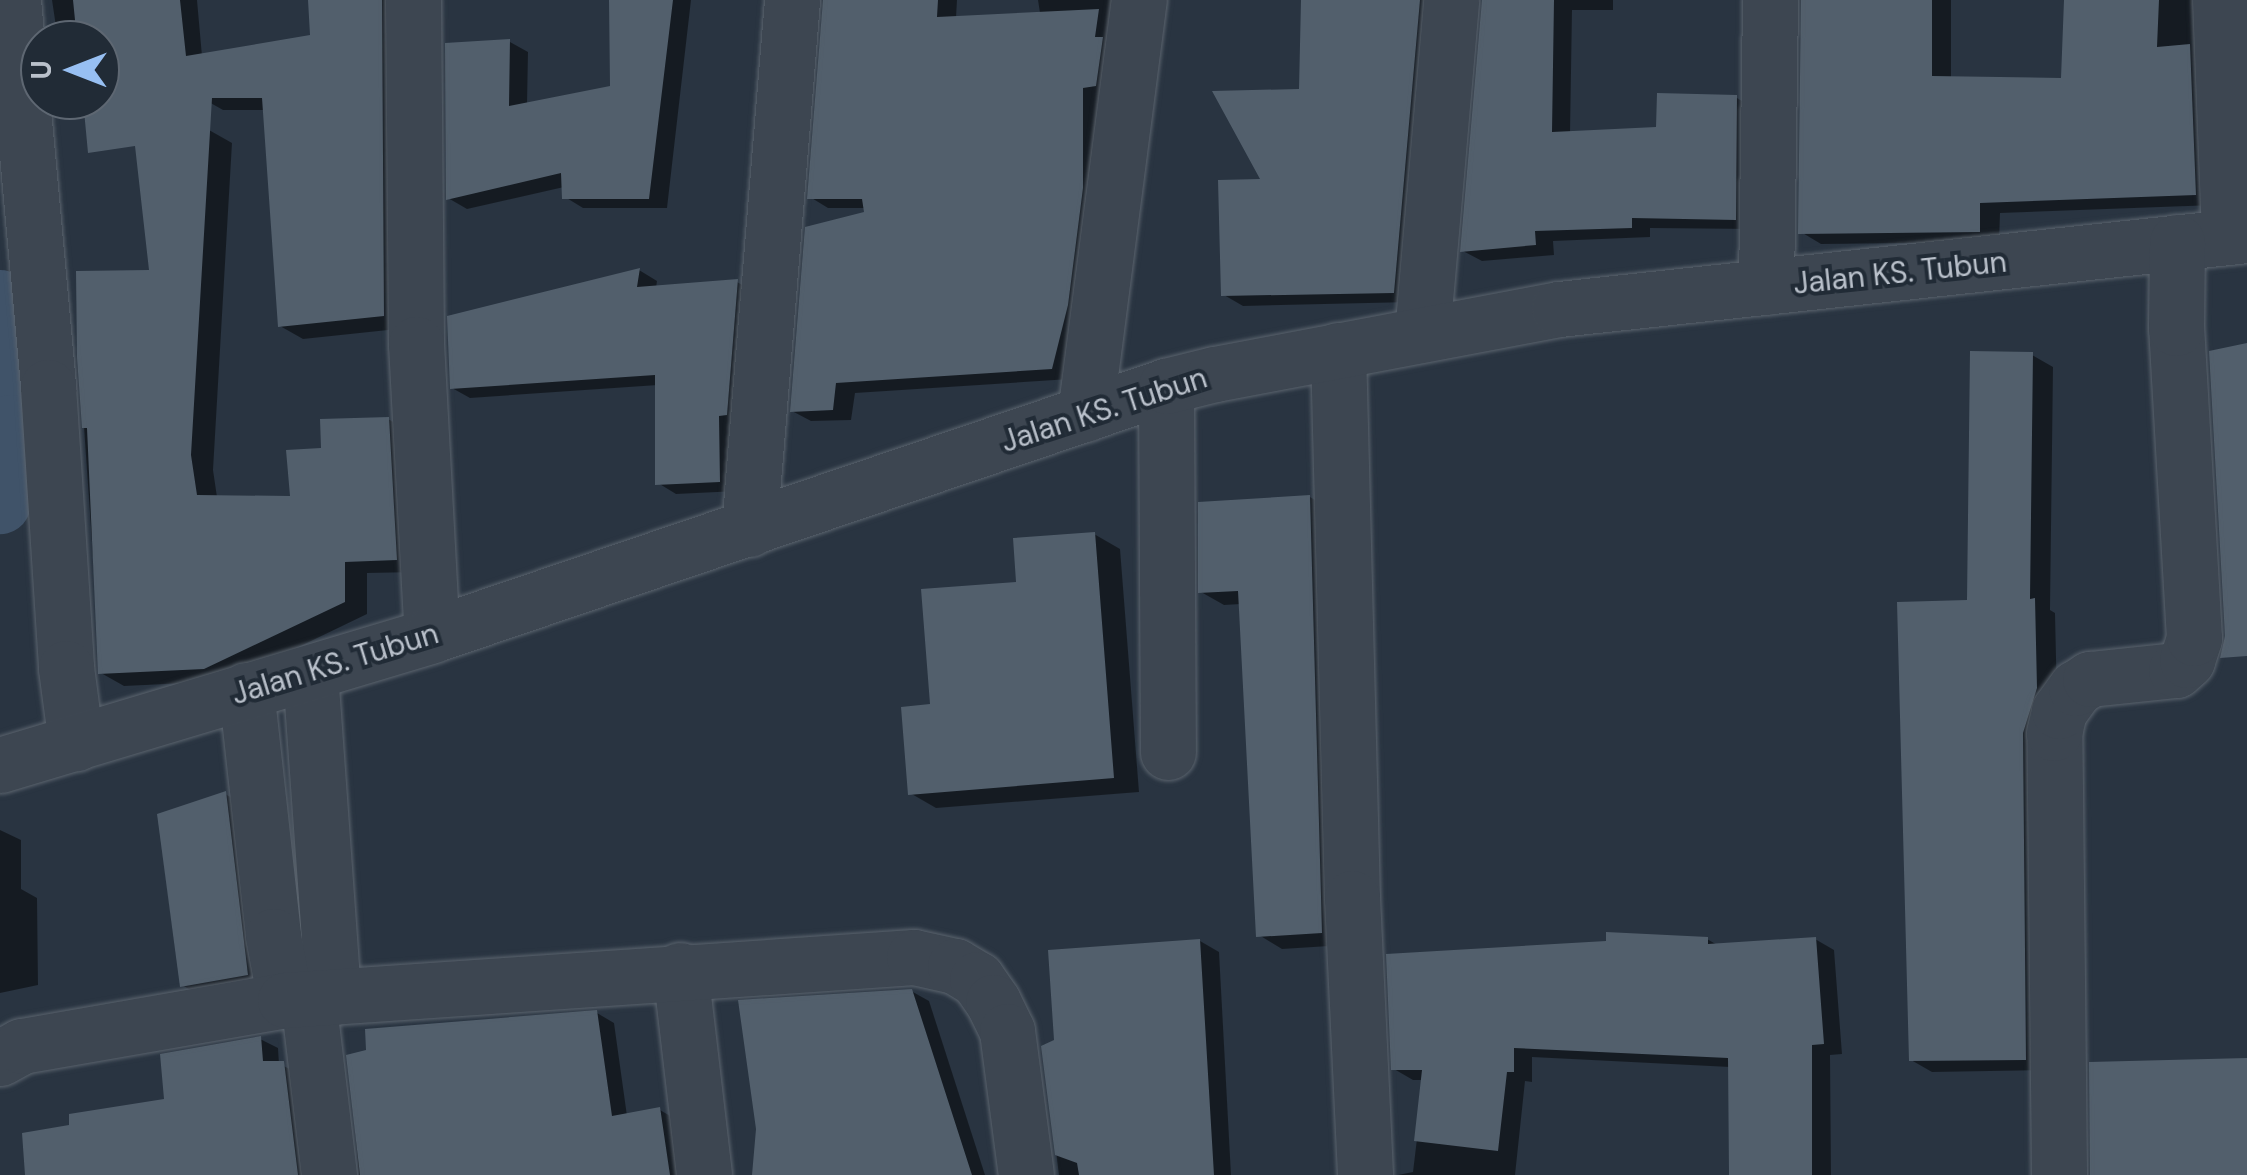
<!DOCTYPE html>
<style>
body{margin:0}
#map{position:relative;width:2247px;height:1175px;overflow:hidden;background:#293441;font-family:"DM Sans",sans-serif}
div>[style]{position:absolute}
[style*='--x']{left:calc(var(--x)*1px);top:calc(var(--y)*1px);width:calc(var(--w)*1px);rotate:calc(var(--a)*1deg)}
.shadow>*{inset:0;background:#0007}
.canal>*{height:62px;margin:-31px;padding:0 31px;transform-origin:31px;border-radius:31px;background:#405369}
.building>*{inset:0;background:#525f6c}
.roads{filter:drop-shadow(0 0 2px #5b646e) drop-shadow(0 0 2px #5b646e)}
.minor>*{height:55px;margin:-27.5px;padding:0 27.5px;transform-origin:27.5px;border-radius:27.5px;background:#3d4651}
span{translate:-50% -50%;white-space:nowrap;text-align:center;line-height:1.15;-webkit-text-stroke:8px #212b36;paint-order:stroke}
.street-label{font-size:30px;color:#bac1cb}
.north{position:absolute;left:20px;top:20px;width:100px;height:100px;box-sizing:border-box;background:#212b36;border:2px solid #5e6772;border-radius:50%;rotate:270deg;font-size:28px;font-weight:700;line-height:40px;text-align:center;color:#bac1cb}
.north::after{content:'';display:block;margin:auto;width:35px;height:45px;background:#97bff2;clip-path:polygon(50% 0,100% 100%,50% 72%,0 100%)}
</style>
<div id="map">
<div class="shadow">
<i style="clip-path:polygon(52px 0,197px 0,202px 56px,312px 37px,311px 0,408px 0,407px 328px,303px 339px,280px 326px,265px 110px,223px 110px,200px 97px,100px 60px,100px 40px,58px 40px)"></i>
<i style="clip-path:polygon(611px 0,691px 0,667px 208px,583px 208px,565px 197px,564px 187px,467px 209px,448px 198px,510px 42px,528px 52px,527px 105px,613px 88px)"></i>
<i style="clip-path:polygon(825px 0,957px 0,956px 18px,1040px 13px,1038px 0,1129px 0,1070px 379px,855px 393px,851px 420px,811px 421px,792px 411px,866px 214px,866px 208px,828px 208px,810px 197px)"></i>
<i style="clip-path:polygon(1304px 0,1441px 0,1412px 302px,1243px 306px,1224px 295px,1264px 181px,1302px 91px)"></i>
<i style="clip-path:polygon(1484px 0,1613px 0,1613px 10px,1572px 10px,1570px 134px,1659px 130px,1737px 98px,1755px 109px,1754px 229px,1650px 228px,1650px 237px,1553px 241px,1554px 255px,1482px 261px,1463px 251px)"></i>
<i style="clip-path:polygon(1804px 0,1951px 0,1951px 79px,2063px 81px,2067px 0,2211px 0,2215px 205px,2000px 213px,1999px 242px,1821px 244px,1801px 232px)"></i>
<i style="clip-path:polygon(209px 130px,232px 143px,213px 470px,217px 497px,292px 498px,324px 450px,388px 419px,411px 432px,418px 572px,367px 573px,367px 614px,228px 681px,124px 686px,101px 673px,84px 427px)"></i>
<i style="clip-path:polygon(639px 270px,657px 281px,656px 288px,737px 282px,755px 292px,738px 491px,676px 494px,658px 483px,658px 385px,470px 398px,452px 388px)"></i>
<i style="clip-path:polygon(2032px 355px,2053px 367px,2050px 610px,2055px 613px,2057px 701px,2046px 1070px,1932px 1072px,1911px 1060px,1969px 603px)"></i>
<i style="clip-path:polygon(1310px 497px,1333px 511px,1345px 945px,1282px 949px,1259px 935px,1241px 604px,1224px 605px,1201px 592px)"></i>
<i style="clip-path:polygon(1094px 534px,1120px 549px,1139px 792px,936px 808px,910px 793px,932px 706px,1018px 584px)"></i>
<i style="clip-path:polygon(225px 794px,243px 804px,266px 984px,201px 996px,182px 985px)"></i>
<i style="clip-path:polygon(0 830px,21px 840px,21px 889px,37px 898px,38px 985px,0 993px)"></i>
<i style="clip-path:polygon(1707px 939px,1719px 946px,1815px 939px,1834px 950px,1842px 1054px,1830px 1055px,1831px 1175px,1731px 1175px,1730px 1067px,1532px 1057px,1532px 1082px,1525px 1081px,1515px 1175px,1398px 1175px,1413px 1172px,1424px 1080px,1413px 1080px,1394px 1069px)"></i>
<i style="clip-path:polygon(1200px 941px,1219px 952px,1231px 1175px,1059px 1175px,1043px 1048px)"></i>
<i style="clip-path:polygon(911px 991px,929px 1001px,985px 1175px,755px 1175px)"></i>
<i style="clip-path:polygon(597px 1013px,614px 1023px,627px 1116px,660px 1110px,677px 1120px,685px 1175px,359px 1175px,349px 1057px)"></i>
<i style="clip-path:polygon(260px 1039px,278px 1048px,279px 1064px,301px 1074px,316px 1175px,28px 1175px,72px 1127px,167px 1101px)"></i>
</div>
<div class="canal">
<i style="--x:0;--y:301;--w:125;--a:85"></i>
<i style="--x:11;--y:426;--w:78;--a:98.1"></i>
</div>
<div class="building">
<i style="clip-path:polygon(73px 0,180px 0,186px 56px,310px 35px,308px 0,382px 0,384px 316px,278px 327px,262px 98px,212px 98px,191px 455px,197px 495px,290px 496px,286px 450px,321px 448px,320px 419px,389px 417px,397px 560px,345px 562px,345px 602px,204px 669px,98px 674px,87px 428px,82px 428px,77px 357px,76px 271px,149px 270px,135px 146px,88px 153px,83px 100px,100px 100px,100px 40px,77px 40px)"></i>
<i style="clip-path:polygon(609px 0,673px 0,649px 199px,562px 199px,561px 173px,446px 200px,445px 43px,510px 39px,509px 106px,610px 86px)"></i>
<i style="clip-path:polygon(823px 0,938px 0,937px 17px,1099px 9px,1095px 37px,1103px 37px,1096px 86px,1083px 88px,1083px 188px,1068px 305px,1052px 369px,836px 383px,833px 410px,790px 412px,805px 227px,864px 212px,862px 199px,807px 199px)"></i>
<i style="clip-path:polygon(1301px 0,1420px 0,1394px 293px,1221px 296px,1218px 180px,1260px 179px,1212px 91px,1299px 89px)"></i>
<i style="clip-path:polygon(1482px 0,1554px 0,1552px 132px,1656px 127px,1657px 93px,1737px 95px,1736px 220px,1632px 218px,1632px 228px,1535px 231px,1536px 245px,1460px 252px)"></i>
<i style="clip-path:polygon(1801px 0,1932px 0,1932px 76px,2061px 78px,2064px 0,2159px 0,2157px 47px,2190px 44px,2196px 195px,1980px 203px,1980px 232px,1798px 234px)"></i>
<i style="clip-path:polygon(640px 268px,637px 287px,738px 279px,727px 415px,719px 416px,720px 482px,655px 485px,655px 375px,450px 389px,447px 316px)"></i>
<i style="clip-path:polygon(2247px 343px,2247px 656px,2220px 658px,2225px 636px,2209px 351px)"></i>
<i style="clip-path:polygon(1970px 351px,2033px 352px,2030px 599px,2035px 598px,2037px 688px,2023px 733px,2026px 1060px,1909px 1061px,1897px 602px,1967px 600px)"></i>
<i style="clip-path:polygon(1310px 495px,1322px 933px,1256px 937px,1238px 591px,1198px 593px,1198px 502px)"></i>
<i style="clip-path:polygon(1095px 532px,1114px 778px,908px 795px,901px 707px,930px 704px,921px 589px,1016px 582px,1013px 538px)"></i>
<i style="clip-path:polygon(226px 791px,248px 975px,180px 987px,157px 814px)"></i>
<i style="clip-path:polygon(1606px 932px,1708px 937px,1708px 944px,1816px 937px,1824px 1044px,1812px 1045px,1812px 1175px,1729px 1175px,1728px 1058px,1514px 1048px,1514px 1072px,1507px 1072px,1498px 1151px,1414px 1141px,1422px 1070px,1391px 1070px,1386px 954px,1606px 941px)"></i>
<i style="clip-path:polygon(1200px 939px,1214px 1175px,1079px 1175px,1077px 1163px,1055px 1155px,1041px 1046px,1054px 1040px,1048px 950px)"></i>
<i style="clip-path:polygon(912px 989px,972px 1175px,752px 1175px,756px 1129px,738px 1000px)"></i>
<i style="clip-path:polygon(597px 1010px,612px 1116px,660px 1107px,670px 1175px,360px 1175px,346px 1055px,366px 1050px,365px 1029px)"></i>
<i style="clip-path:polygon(261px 1036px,263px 1061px,284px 1061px,298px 1175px,25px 1175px,22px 1133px,69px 1125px,69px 1114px,164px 1099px,160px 1054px)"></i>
<i style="clip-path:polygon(2247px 1058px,2247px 1175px,2090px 1175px,2089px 1062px)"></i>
</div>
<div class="roads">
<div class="minor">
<i style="--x:13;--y:0;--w:389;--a:84.8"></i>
<i style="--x:48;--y:387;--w:282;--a:86.3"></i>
<i style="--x:66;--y:668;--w:76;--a:82.4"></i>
<i style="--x:413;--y:0;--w:344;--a:89.5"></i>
<i style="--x:416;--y:344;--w:291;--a:86.9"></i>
<i style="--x:2220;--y:0;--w:237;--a:87.8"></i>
<i style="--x:1766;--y:287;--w:287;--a:-89.2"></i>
<i style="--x:1422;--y:334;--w:335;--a:-85"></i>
<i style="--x:1338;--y:350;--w:548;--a:88.54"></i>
<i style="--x:1352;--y:898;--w:277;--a:87.3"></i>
<i style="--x:1166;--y:386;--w:366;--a:89.7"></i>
<i style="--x:1085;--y:414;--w:418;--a:-82.6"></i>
<i style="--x:749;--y:529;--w:531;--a:-85.35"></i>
<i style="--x:310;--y:673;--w:325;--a:85.9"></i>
<i style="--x:246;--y:690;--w:247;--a:83.7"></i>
<i style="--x:273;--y:936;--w:65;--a:79.4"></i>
<i style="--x:0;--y:765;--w:451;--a:-16.7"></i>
<i style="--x:432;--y:635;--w:775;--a:-18.74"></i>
<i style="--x:1166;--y:386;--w:50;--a:-13.8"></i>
<i style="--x:1215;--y:374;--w:350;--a:-10.7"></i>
<i style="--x:1559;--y:309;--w:692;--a:-6.14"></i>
<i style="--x:680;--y:970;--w:206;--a:83.3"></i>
<i style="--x:308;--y:999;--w:177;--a:83.2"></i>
<i style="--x:0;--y:1058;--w:25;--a:-29"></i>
<i style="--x:22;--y:1046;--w:267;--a:-9.9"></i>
<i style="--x:285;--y:1000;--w:630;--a:-3.91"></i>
<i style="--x:914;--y:957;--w:42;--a:12.4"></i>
<i style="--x:955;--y:966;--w:26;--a:31"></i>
<i style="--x:977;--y:979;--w:28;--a:55"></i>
<i style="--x:993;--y:1002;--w:32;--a:64"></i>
<i style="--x:1007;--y:1031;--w:145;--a:82.5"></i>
<i style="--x:2059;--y:1175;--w:442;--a:-90.6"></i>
<i style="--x:2054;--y:733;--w:23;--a:-77"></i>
<i style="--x:2059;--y:711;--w:29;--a:-54"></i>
<i style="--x:2076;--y:688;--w:17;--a:-33"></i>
<i style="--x:2090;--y:679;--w:86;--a:-6"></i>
<i style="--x:2176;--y:670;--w:15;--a:-42"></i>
<i style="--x:2187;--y:660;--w:23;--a:-72"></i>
<i style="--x:2194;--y:638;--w:311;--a:-93.3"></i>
<i style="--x:2176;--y:328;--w:86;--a:-89.3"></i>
</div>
</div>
<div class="street-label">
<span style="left:1900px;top:273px;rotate:-6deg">Jalan KS. Tubun</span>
<span style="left:1104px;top:410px;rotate:-18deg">Jalan KS. Tubun</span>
<span style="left:335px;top:664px;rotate:-17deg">Jalan KS. Tubun</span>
</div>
<div class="north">U</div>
</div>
